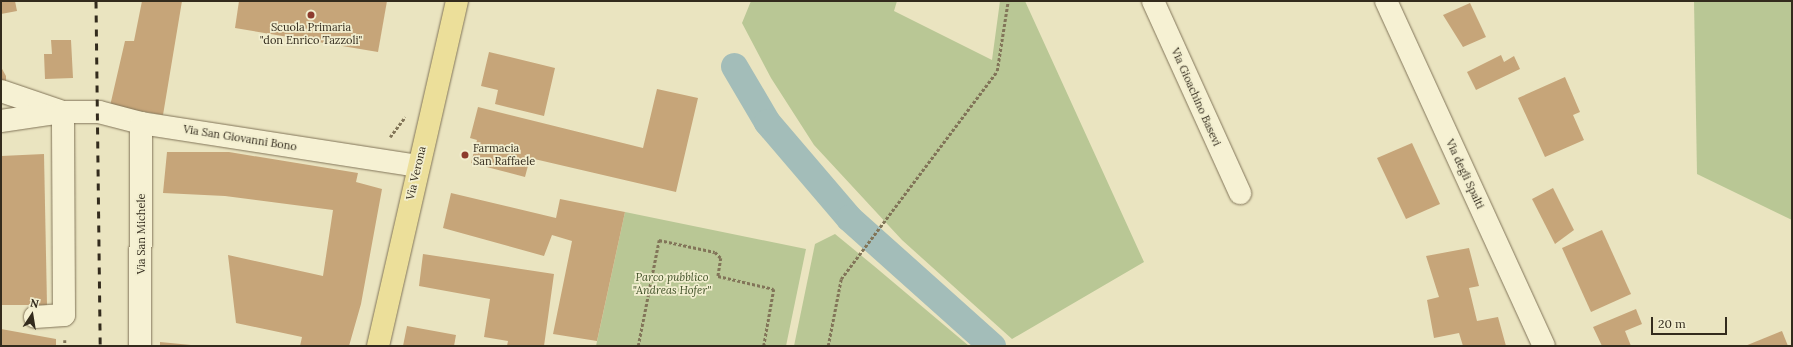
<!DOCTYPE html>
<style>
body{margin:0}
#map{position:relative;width:1793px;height:347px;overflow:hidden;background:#eae4c0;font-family:Lora,serif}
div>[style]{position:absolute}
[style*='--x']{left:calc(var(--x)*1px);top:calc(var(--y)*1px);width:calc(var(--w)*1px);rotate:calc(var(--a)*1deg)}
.green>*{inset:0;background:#b9c795}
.canal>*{height:27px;margin:-13.5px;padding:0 13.5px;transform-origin:13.5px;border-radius:13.5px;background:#a3bdb9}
.building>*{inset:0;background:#c6a579}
.path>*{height:2.5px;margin-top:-1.25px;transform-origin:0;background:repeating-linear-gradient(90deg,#827559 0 3px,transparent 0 5px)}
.roads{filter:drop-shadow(0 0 1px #827559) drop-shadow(0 0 1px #827559)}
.minor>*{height:22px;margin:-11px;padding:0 11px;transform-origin:11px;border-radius:11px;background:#f6f1d3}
.primary>*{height:22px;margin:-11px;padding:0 11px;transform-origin:11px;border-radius:11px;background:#ecdf9a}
.rail>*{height:3px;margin-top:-1.5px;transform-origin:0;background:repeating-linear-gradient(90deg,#332b1d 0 7px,transparent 0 14px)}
.dots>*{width:11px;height:11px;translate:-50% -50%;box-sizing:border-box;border:2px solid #f2eecf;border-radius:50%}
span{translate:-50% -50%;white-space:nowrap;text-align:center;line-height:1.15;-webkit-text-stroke:3.5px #f2eecf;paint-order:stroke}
.poi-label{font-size:11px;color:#332b1d}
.left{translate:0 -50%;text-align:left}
.street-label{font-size:11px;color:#332b1d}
.park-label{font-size:11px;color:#3d4e25;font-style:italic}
.frame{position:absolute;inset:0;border:2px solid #332b1d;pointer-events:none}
.north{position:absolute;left:12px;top:295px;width:40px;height:40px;-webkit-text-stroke:3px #f2eecf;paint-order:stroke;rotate:12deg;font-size:11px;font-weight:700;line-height:16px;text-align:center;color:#332b1d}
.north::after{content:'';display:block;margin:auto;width:14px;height:18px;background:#332b1d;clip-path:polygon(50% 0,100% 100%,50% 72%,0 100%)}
.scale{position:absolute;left:1651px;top:317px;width:76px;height:18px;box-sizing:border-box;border:2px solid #332b1d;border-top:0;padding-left:5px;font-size:12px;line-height:14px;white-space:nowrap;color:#332b1d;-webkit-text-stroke:3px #f2eecf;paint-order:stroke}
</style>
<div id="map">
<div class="green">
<i style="clip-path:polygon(751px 1px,897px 1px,894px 11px,992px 60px,1000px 1px,1025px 1px,1144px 262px,1012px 339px,902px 240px,814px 145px,771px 78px,742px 23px)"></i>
<i style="clip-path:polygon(1694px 1px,1792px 1px,1792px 220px,1697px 174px)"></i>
<i style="clip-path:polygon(625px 212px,806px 249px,786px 346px,596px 346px)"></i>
<i style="clip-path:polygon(835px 234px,874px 266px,969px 346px,794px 346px,815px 244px)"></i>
</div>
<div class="canal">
<i style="--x:734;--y:66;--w:65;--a:59.5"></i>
<i style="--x:767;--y:122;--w:126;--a:49.5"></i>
<i style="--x:849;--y:218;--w:192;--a:41.8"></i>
</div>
<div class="building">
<i style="clip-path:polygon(1px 1px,15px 1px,17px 11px,1px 14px)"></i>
<i style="clip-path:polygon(142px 1px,182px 1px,163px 115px,110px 106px,125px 41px,134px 41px)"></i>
<i style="clip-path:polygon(239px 1px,387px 1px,378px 52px,235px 28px)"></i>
<i style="clip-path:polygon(1470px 3px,1486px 37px,1463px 47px,1443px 15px)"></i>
<i style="clip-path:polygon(51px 40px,71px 40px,73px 78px,45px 79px,44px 54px,52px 54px)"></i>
<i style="clip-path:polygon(489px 52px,555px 68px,544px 116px,495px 104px,498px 90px,481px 86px)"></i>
<i style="clip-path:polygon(1501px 55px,1504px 62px,1514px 56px,1520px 69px,1476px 90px,1467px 72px)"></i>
<i style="clip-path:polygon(1px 67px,6px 76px,6px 82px,1px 81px)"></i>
<i style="clip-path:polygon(1565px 77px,1580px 112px,1573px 115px,1584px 140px,1545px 157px,1518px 98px)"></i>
<i style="clip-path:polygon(657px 89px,698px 98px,676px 192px,530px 158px,525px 177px,471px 163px,477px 140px,470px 138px,478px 107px,643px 148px)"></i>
<i style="clip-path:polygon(1412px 143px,1440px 204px,1406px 219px,1377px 158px)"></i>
<i style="clip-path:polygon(167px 152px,229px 152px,358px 173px,356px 182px,382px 189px,361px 304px,349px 346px,300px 346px,302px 337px,236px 323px,228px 255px,323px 276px,333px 210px,225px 196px,163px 193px)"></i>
<i style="clip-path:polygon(44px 154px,47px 305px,1px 305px,1px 156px)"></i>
<i style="clip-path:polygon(1553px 188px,1574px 230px,1555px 244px,1532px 199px)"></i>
<i style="clip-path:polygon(451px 193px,556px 218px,560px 199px,625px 212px,597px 341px,553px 334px,572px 241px,552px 235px,544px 256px,443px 228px)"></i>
<i style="clip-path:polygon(1602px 230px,1631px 294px,1591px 312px,1562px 248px)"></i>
<i style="clip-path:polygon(1469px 248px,1479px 286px,1469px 288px,1477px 321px,1498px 317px,1506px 346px,1463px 346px,1459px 333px,1434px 338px,1427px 300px,1439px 297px,1426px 256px)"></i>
<i style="clip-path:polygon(423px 254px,554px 274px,544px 346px,507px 346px,508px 341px,484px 337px,490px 299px,419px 286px)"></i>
<i style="clip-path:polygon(1636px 309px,1642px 324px,1625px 331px,1631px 346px,1602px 346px,1593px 327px)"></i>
<i style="clip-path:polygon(407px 326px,456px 335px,454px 346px,403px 346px)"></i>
<i style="clip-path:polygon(1px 329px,56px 339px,56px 346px,1px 346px)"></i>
<i style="clip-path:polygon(1782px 331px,1788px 346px,1745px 346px)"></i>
<i style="clip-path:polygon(160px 342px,191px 345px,191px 346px,160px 346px)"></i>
</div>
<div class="path">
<i style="--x:390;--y:137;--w:25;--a:-53"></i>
<i style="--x:65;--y:340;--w:6;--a:90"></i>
<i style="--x:638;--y:346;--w:108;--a:-78.8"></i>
<i style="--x:659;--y:240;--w:57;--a:12.1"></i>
<i style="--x:715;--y:252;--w:8;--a:45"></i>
<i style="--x:721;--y:258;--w:18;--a:99"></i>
<i style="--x:718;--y:276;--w:57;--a:13.1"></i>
<i style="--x:774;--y:289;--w:58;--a:100"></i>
<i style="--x:828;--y:346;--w:68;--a:-79"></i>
<i style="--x:841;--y:279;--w:260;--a:-53.1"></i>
<i style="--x:997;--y:71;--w:71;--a:-81.1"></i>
</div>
<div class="roads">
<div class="minor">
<i style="--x:1153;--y:1;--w:211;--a:65.6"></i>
<i style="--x:1386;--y:1;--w:379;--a:65.4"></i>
<i style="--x:1;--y:91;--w:62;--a:18.7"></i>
<i style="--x:1;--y:121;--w:63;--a:-8.3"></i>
<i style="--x:63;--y:112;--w:36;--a:0"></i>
<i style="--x:99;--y:112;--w:43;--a:14.7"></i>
<i style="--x:141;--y:123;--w:280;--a:8.8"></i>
<i style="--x:35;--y:317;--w:29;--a:-4"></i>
<i style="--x:64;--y:315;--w:203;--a:-90.3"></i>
<i style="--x:140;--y:346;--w:223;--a:-89.7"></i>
</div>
<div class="primary">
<i style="--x:378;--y:346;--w:354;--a:-77.1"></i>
</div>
</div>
<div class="rail">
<i style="--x:96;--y:1;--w:345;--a:89.3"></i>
</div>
<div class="dots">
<i style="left:311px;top:15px;background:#8d3c2e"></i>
<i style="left:465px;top:155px;background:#8d3c2e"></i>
</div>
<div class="poi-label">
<span style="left:311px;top:34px">Scuola Primaria<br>"don Enrico Tazzoli"</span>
<span class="left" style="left:473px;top:155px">Farmacia<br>San Raffaele</span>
</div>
<div class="street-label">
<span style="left:1196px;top:97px;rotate:66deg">Via Gioachino Basevi</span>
<span style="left:240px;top:138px;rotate:9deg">Via San Giovanni Bono</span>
<span style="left:416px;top:173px;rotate:-77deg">Via Verona</span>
<span style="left:1465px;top:174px;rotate:65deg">Via degli Spalti</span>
<span style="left:141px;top:234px;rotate:-90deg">Via San Michele</span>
</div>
<div class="park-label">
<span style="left:672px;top:284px">Parco pubblico<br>"Andreas Hofer"</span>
</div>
<div class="frame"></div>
<div class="north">N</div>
<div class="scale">20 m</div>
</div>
